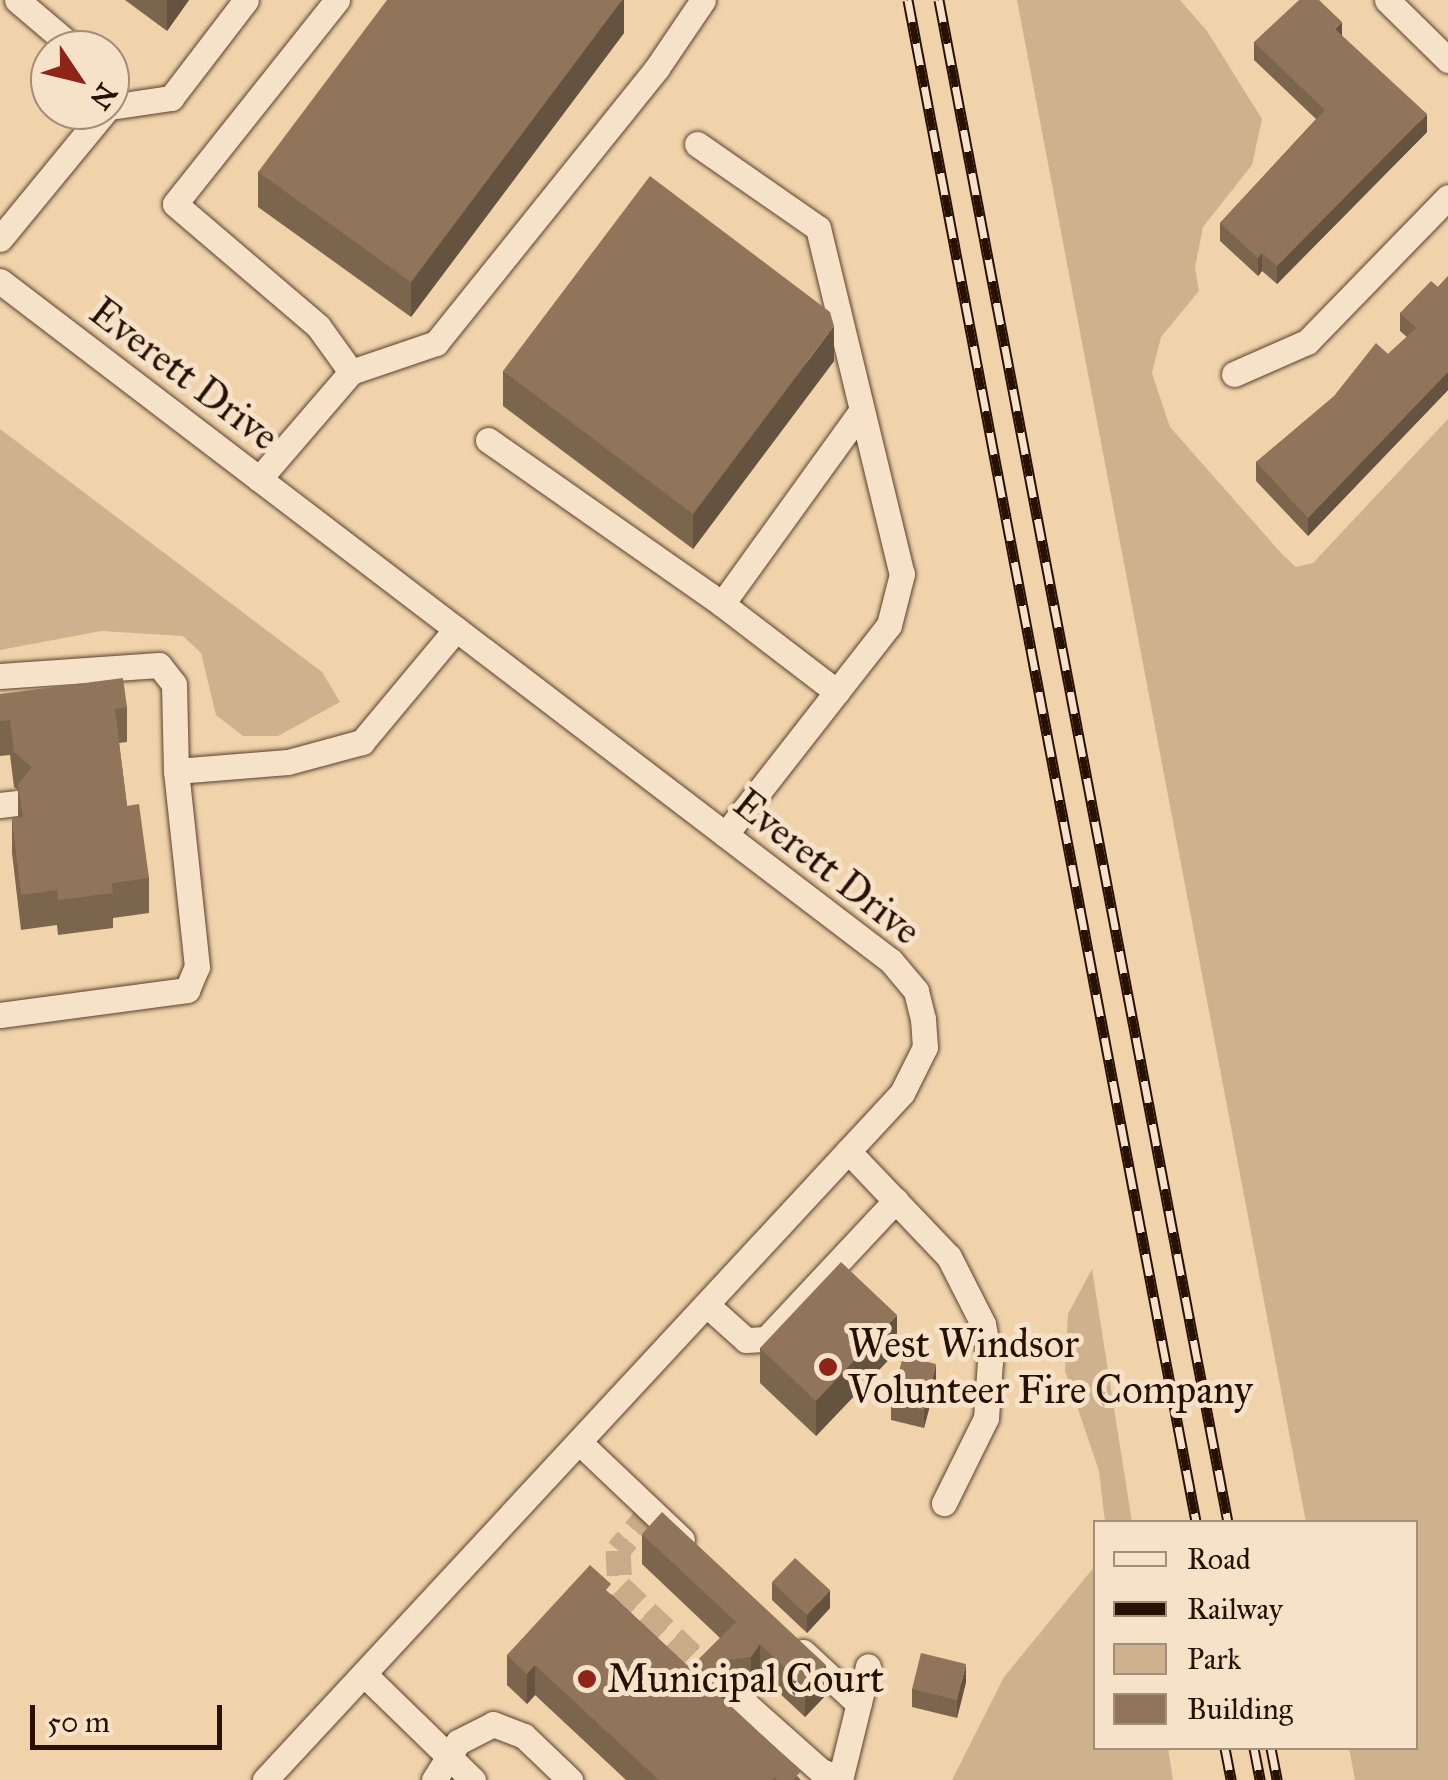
<!DOCTYPE html>
<style>
body{margin:0}
#map{position:relative;width:1448px;height:1780px;overflow:hidden;background:#f0d3ab;font-family:"IM FELL Great Primer",serif}
div>[style]{position:absolute}
[style*='--x']{left:calc(var(--x)*1px);top:calc(var(--y)*1px);width:calc(var(--w)*1px);rotate:calc(var(--a)*1deg)}
.green>*{inset:0;background:#ceb28e}
.minor-tunnel>*{height:25px;margin-top:-12.5px;transform-origin:0;background:repeating-linear-gradient(90deg,#c8ac89 0 25px,transparent 0 37px)}
.roads{filter:drop-shadow(0 0 2px #5a412d) drop-shadow(0 0 2px #5a412d)}
.minor>*{height:25px;margin:-12.5px;padding:0 12.5px;transform-origin:12.5px;border-radius:12.5px;background:#f5e2c8}
.rail>*{height:11px;margin-top:-5.5px;transform-origin:0;background:repeating-linear-gradient(90deg,#f5e2c8 0 22px,#281003 0 44px);box-sizing:border-box;border-block:2px solid #281003}
.wall>*{inset:0;background:#7c654d}
.shaded-wall>*{inset:0;background:#65523f}
.building>*{inset:0;background:#90755a}
.dots>*{width:28px;height:28px;translate:-50% -50%;box-sizing:border-box;border:5px solid #f5e2c8;border-radius:50%}
span{translate:-50% -50%;white-space:nowrap;text-align:center;line-height:1.15;-webkit-text-stroke:10px #f5e2c8;paint-order:stroke}
.street-label{font-size:40px;color:#281003}
.poi-label{font-size:40px;color:#281003}
.left{translate:0 -50%;text-align:left}
.legend{position:absolute;left:1093px;top:1520px;width:325px;height:230px;box-sizing:border-box;background:#f5e2c8;border:2px solid #a38e79;margin:0;padding:12px 18px;list-style:none;font-size:30px;color:#281003}
.legend li{display:flex;align-items:center;gap:20px;height:50px}
.legend b{width:50px;border:2px solid #a38e79}
.north{position:absolute;left:30px;top:30px;width:100px;height:100px;box-sizing:border-box;background:#f5e2c8;border:2px solid #a38e79;border-radius:50%;rotate:125deg;font-size:28px;font-weight:700;line-height:40px;text-align:center;color:#281003}
.north::after{content:'';display:block;margin:auto;width:35px;height:45px;background:#8f2418;clip-path:polygon(50% 0,100% 100%,50% 72%,0 100%)}
.scale{position:absolute;left:30px;top:1705px;width:192px;height:45px;box-sizing:border-box;border:5px solid #281003;border-top:0;padding-left:12px;font-size:30px;line-height:35px;white-space:nowrap;color:#281003;-webkit-text-stroke:8px #f5e2c8;paint-order:stroke}
</style>
<div id="map">
<div class="green">
<i style="clip-path:polygon(1017px 0,1180px 0,1207px 31px,1262px 119px,1252px 165px,1203px 227px,1195px 267px,1199px 291px,1161px 337px,1152px 373px,1170px 427px,1282px 554px,1296px 567px,1313px 563px,1448px 419px,1448px 1780px,1355px 1780px,1349px 1748px,1416px 1748px,1416px 1522px,1306px 1522px)"></i>
<i style="clip-path:polygon(0 429px,322px 672px,340px 702px,278px 736px,243px 736px,216px 715px,201px 653px,183px 636px,101px 631px,0 650px)"></i>
<i style="clip-path:polygon(1092px 1269px,1132px 1522px,1105px 1522px,1099px 1471px,1065px 1371px,1068px 1314px)"></i>
<i style="clip-path:polygon(1095px 1566px,1096px 1748px,1168px 1748px,1173px 1780px,952px 1780px,1004px 1677px)"></i>
</div>
<div class="minor-tunnel">
<i style="--x:651;--y:1511;--w:51;--a:130.2"></i>
<i style="--x:618;--y:1550;--w:37;--a:87"></i>
<i style="--x:620;--y:1587;--w:140;--a:43.3"></i>
</div>
<div class="roads">
<div class="minor">
<i style="--x:17;--y:0;--w:77;--a:40.3"></i>
<i style="--x:337;--y:0;--w:260;--a:128.5"></i>
<i style="--x:175;--y:204;--w:188;--a:40.5"></i>
<i style="--x:318;--y:326;--w:57;--a:54.3"></i>
<i style="--x:1387;--y:0;--w:86;--a:44.5"></i>
<i style="--x:110;--y:107;--w:62;--a:-8.4"></i>
<i style="--x:171;--y:98;--w:123;--a:-52.6"></i>
<i style="--x:697;--y:144;--w:147;--a:34.8"></i>
<i style="--x:818;--y:228;--w:356;--a:76.4"></i>
<i style="--x:902;--y:574;--w:53;--a:104.3"></i>
<i style="--x:889;--y:625;--w:266;--a:128"></i>
<i style="--x:0;--y:239;--w:167;--a:-50.6"></i>
<i style="--x:0;--y:281;--w:1121;--a:37.35"></i>
<i style="--x:891;--y:961;--w:39;--a:50"></i>
<i style="--x:916;--y:991;--w:29;--a:76"></i>
<i style="--x:923;--y:1019;--w:28;--a:86"></i>
<i style="--x:925;--y:1047;--w:51;--a:116.6"></i>
<i style="--x:902;--y:1093;--w:937;--a:132.84"></i>
<i style="--x:1234;--y:374;--w:80;--a:-23.7"></i>
<i style="--x:1307;--y:342;--w:202;--a:-45.8"></i>
<i style="--x:488;--y:440;--w:286;--a:35"></i>
<i style="--x:259;--y:479;--w:141;--a:-49.3"></i>
<i style="--x:351;--y:372;--w:90;--a:-18.8"></i>
<i style="--x:436;--y:343;--w:353;--a:-51.2"></i>
<i style="--x:657;--y:68;--w:82;--a:-55.9"></i>
<i style="--x:0;--y:676;--w:159;--a:-4"></i>
<i style="--x:159;--y:665;--w:24;--a:52"></i>
<i style="--x:174;--y:684;--w:87;--a:88.7"></i>
<i style="--x:837;--y:692;--w:145;--a:-142.6"></i>
<i style="--x:722;--y:604;--w:236;--a:-54.2"></i>
<i style="--x:0;--y:805;--w:16;--a:-7"></i>
<i style="--x:0;--y:1015;--w:189;--a:-7.6"></i>
<i style="--x:187;--y:990;--w:25;--a:-67"></i>
<i style="--x:197;--y:967;--w:197;--a:-96.1"></i>
<i style="--x:176;--y:771;--w:112;--a:-4.6"></i>
<i style="--x:288;--y:762;--w:77;--a:-15.1"></i>
<i style="--x:362;--y:742;--w:147;--a:-50.2"></i>
<i style="--x:848;--y:1151;--w:146;--a:46.4"></i>
<i style="--x:949;--y:1257;--w:75;--a:63.1"></i>
<i style="--x:983;--y:1324;--w:38;--a:79"></i>
<i style="--x:990;--y:1361;--w:57;--a:94"></i>
<i style="--x:986;--y:1418;--w:95;--a:116.3"></i>
<i style="--x:707;--y:1305;--w:52;--a:41.9"></i>
<i style="--x:746;--y:1340;--w:20;--a:-3"></i>
<i style="--x:766;--y:1339;--w:190;--a:-46.9"></i>
<i style="--x:581;--y:1444;--w:139;--a:43.5"></i>
<i style="--x:803;--y:1652;--w:76;--a:42.9"></i>
<i style="--x:367;--y:1677;--w:148;--a:44.2"></i>
<i style="--x:741;--y:1700;--w:107;--a:41.6"></i>
<i style="--x:821;--y:1771;--w:20;--a:20"></i>
<i style="--x:434;--y:1780;--w:45;--a:-57.7"></i>
<i style="--x:458;--y:1742;--w:39;--a:-27"></i>
<i style="--x:493;--y:1724;--w:33;--a:21"></i>
<i style="--x:524;--y:1736;--w:64;--a:43.7"></i>
<i style="--x:840;--y:1780;--w:117;--a:-76.2"></i>
</div>
</div>
<div class="rail">
<i style="--x:908;--y:0;--w:1549;--a:79.28"></i>
<i style="--x:939;--y:0;--w:1549;--a:79.25"></i>
<i style="--x:1225;--y:1748;--w:33;--a:79"></i>
<i style="--x:1254;--y:1748;--w:33;--a:79"></i>
<i style="--x:1271;--y:1748;--w:33;--a:79"></i>
</div>
<div class="wall">
<i style="clip-path:polygon(125px 0,189px 0,167px 31px)"></i>
<i style="clip-path:polygon(624px 0,624px 33px,411px 317px,258px 207px,258px 172px)"></i>
<i style="clip-path:polygon(1342px 36px,1427px 132px,1277px 284px,1262px 271px,1258px 276px,1220px 241px,1220px 223px,1316px 119px,1254px 60px,1254px 42px)"></i>
<i style="clip-path:polygon(1448px 276px,1448px 390px,1308px 536px,1256px 481px,1256px 462px,1388px 354px,1407px 337px,1400px 331px,1400px 313px,1438px 287px)"></i>
<i style="clip-path:polygon(834px 361px,693px 549px,503px 406px,503px 371px)"></i>
<i style="clip-path:polygon(0 694px,127px 707px,127px 742px,119px 743px,127px 806px,149px 878px,149px 913px,113px 918px,113px 928px,58px 935px,57px 925px,21px 930px,12px 853px,12px 818px,18px 817px,18px 790px,14px 787px,10px 755px,0 756px)"></i>
<i style="clip-path:polygon(760px 1348px,897px 1351px,816px 1436px,760px 1383px)"></i>
<i style="clip-path:polygon(936px 1382px,924px 1428px,891px 1420px,891px 1402px)"></i>
<i style="clip-path:polygon(642px 1534px,826px 1695px,805px 1717px,760px 1675px,751px 1687px,730px 1690px,730px 1706px,801px 1780px,626px 1780px,535px 1695px,527px 1704px,507px 1685px,507px 1655px,611px 1594px,690px 1668px,720px 1638px,642px 1564px)"></i>
<i style="clip-path:polygon(772px 1582px,830px 1608px,807px 1633px,772px 1600px)"></i>
<i style="clip-path:polygon(966px 1682px,957px 1718px,912px 1707px,912px 1689px)"></i>
</div>
<div class="shaded-wall">
<i style="clip-path:polygon(167px 0,189px 0,167px 31px)"></i>
<i style="clip-path:polygon(622px 0,624px 0,624px 33px,411px 317px,411px 282px)"></i>
<i style="clip-path:polygon(1342px 22px,1342px 40px,1335px 29px)"></i>
<i style="clip-path:polygon(1427px 114px,1427px 132px,1277px 284px,1277px 266px)"></i>
<i style="clip-path:polygon(1262px 253px,1262px 271px,1258px 276px,1258px 258px)"></i>
<i style="clip-path:polygon(834px 326px,834px 361px,693px 549px,693px 514px)"></i>
<i style="clip-path:polygon(1448px 372px,1448px 390px,1308px 536px,1308px 518px)"></i>
<i style="clip-path:polygon(897px 1315px,897px 1351px,816px 1436px,816px 1401px)"></i>
<i style="clip-path:polygon(936px 1364px,936px 1382px,924px 1428px,924px 1410px)"></i>
<i style="clip-path:polygon(830px 1590px,830px 1608px,807px 1633px,807px 1615px)"></i>
<i style="clip-path:polygon(760px 1644px,760px 1675px,751px 1687px,751px 1657px)"></i>
<i style="clip-path:polygon(966px 1664px,966px 1682px,957px 1718px,957px 1700px)"></i>
<i style="clip-path:polygon(535px 1665px,535px 1695px,527px 1704px,527px 1674px)"></i>
<i style="clip-path:polygon(826px 1665px,826px 1695px,805px 1717px,805px 1687px)"></i>
<i style="clip-path:polygon(730px 1682px,730px 1712px,719px 1695px)"></i>
</div>
<div class="building">
<i style="clip-path:polygon(387px 0,622px 0,411px 282px,258px 172px)"></i>
<i style="clip-path:polygon(1299px 0,1319px 0,1342px 22px,1335px 29px,1427px 114px,1277px 266px,1262px 253px,1258px 258px,1220px 223px,1325px 110px,1254px 42px)"></i>
<i style="clip-path:polygon(650px 176px,830px 312px,834px 326px,693px 514px,503px 371px)"></i>
<i style="clip-path:polygon(1448px 276px,1448px 372px,1308px 518px,1256px 462px,1334px 396px,1376px 343px,1388px 354px,1416px 328px,1400px 313px,1431px 281px,1438px 287px)"></i>
<i style="clip-path:polygon(123px 678px,127px 707px,115px 709px,127px 806px,139px 804px,149px 878px,112px 883px,113px 893px,58px 900px,57px 890px,21px 895px,12px 818px,23px 817px,18px 784px,32px 767px,14px 752px,10px 720px,0 721px,0 694px)"></i>
<i style="clip-path:polygon(841px 1262px,897px 1315px,816px 1401px,760px 1348px)"></i>
<i style="clip-path:polygon(903px 1356px,936px 1364px,924px 1410px,891px 1402px)"></i>
<i style="clip-path:polygon(662px 1512px,826px 1665px,805px 1687px,760px 1644px,751px 1657px,728px 1660px,730px 1682px,719px 1695px,801px 1771px,793px 1780px,778px 1780px,775px 1777px,773px 1780px,659px 1780px,535px 1665px,527px 1674px,507px 1655px,590px 1565px,611px 1584px,606px 1590px,690px 1668px,736px 1622px,642px 1534px)"></i>
<i style="clip-path:polygon(795px 1558px,830px 1590px,807px 1615px,772px 1582px)"></i>
<i style="clip-path:polygon(921px 1653px,966px 1664px,957px 1700px,912px 1689px)"></i>
</div>
<div class="dots">
<i style="left:828px;top:1367px;background:#8f2418"></i>
<i style="left:587px;top:1679px;background:#8f2418"></i>
</div>
<div class="street-label">
<span style="left:184px;top:374px;rotate:37deg">Everett Drive</span>
<span style="left:827px;top:867px;rotate:38deg">Everett Drive</span>
</div>
<div class="poi-label">
<span class="left" style="left:848px;top:1367px">West Windsor<br>Volunteer Fire Company</span>
<span class="left" style="left:607px;top:1679px">Municipal Court</span>
</div>
<ul class="legend">
<li><b style="height:12px;background:#f5e2c8"></b>Road</li>
<li><b style="height:12px;background:#281003"></b>Railway</li>
<li><b style="height:28px;background:#ceb28e"></b>Park</li>
<li><b style="height:28px;background:#90755a"></b>Building</li>
</ul>
<div class="north">N</div>
<div class="scale">50 m</div>
</div>
